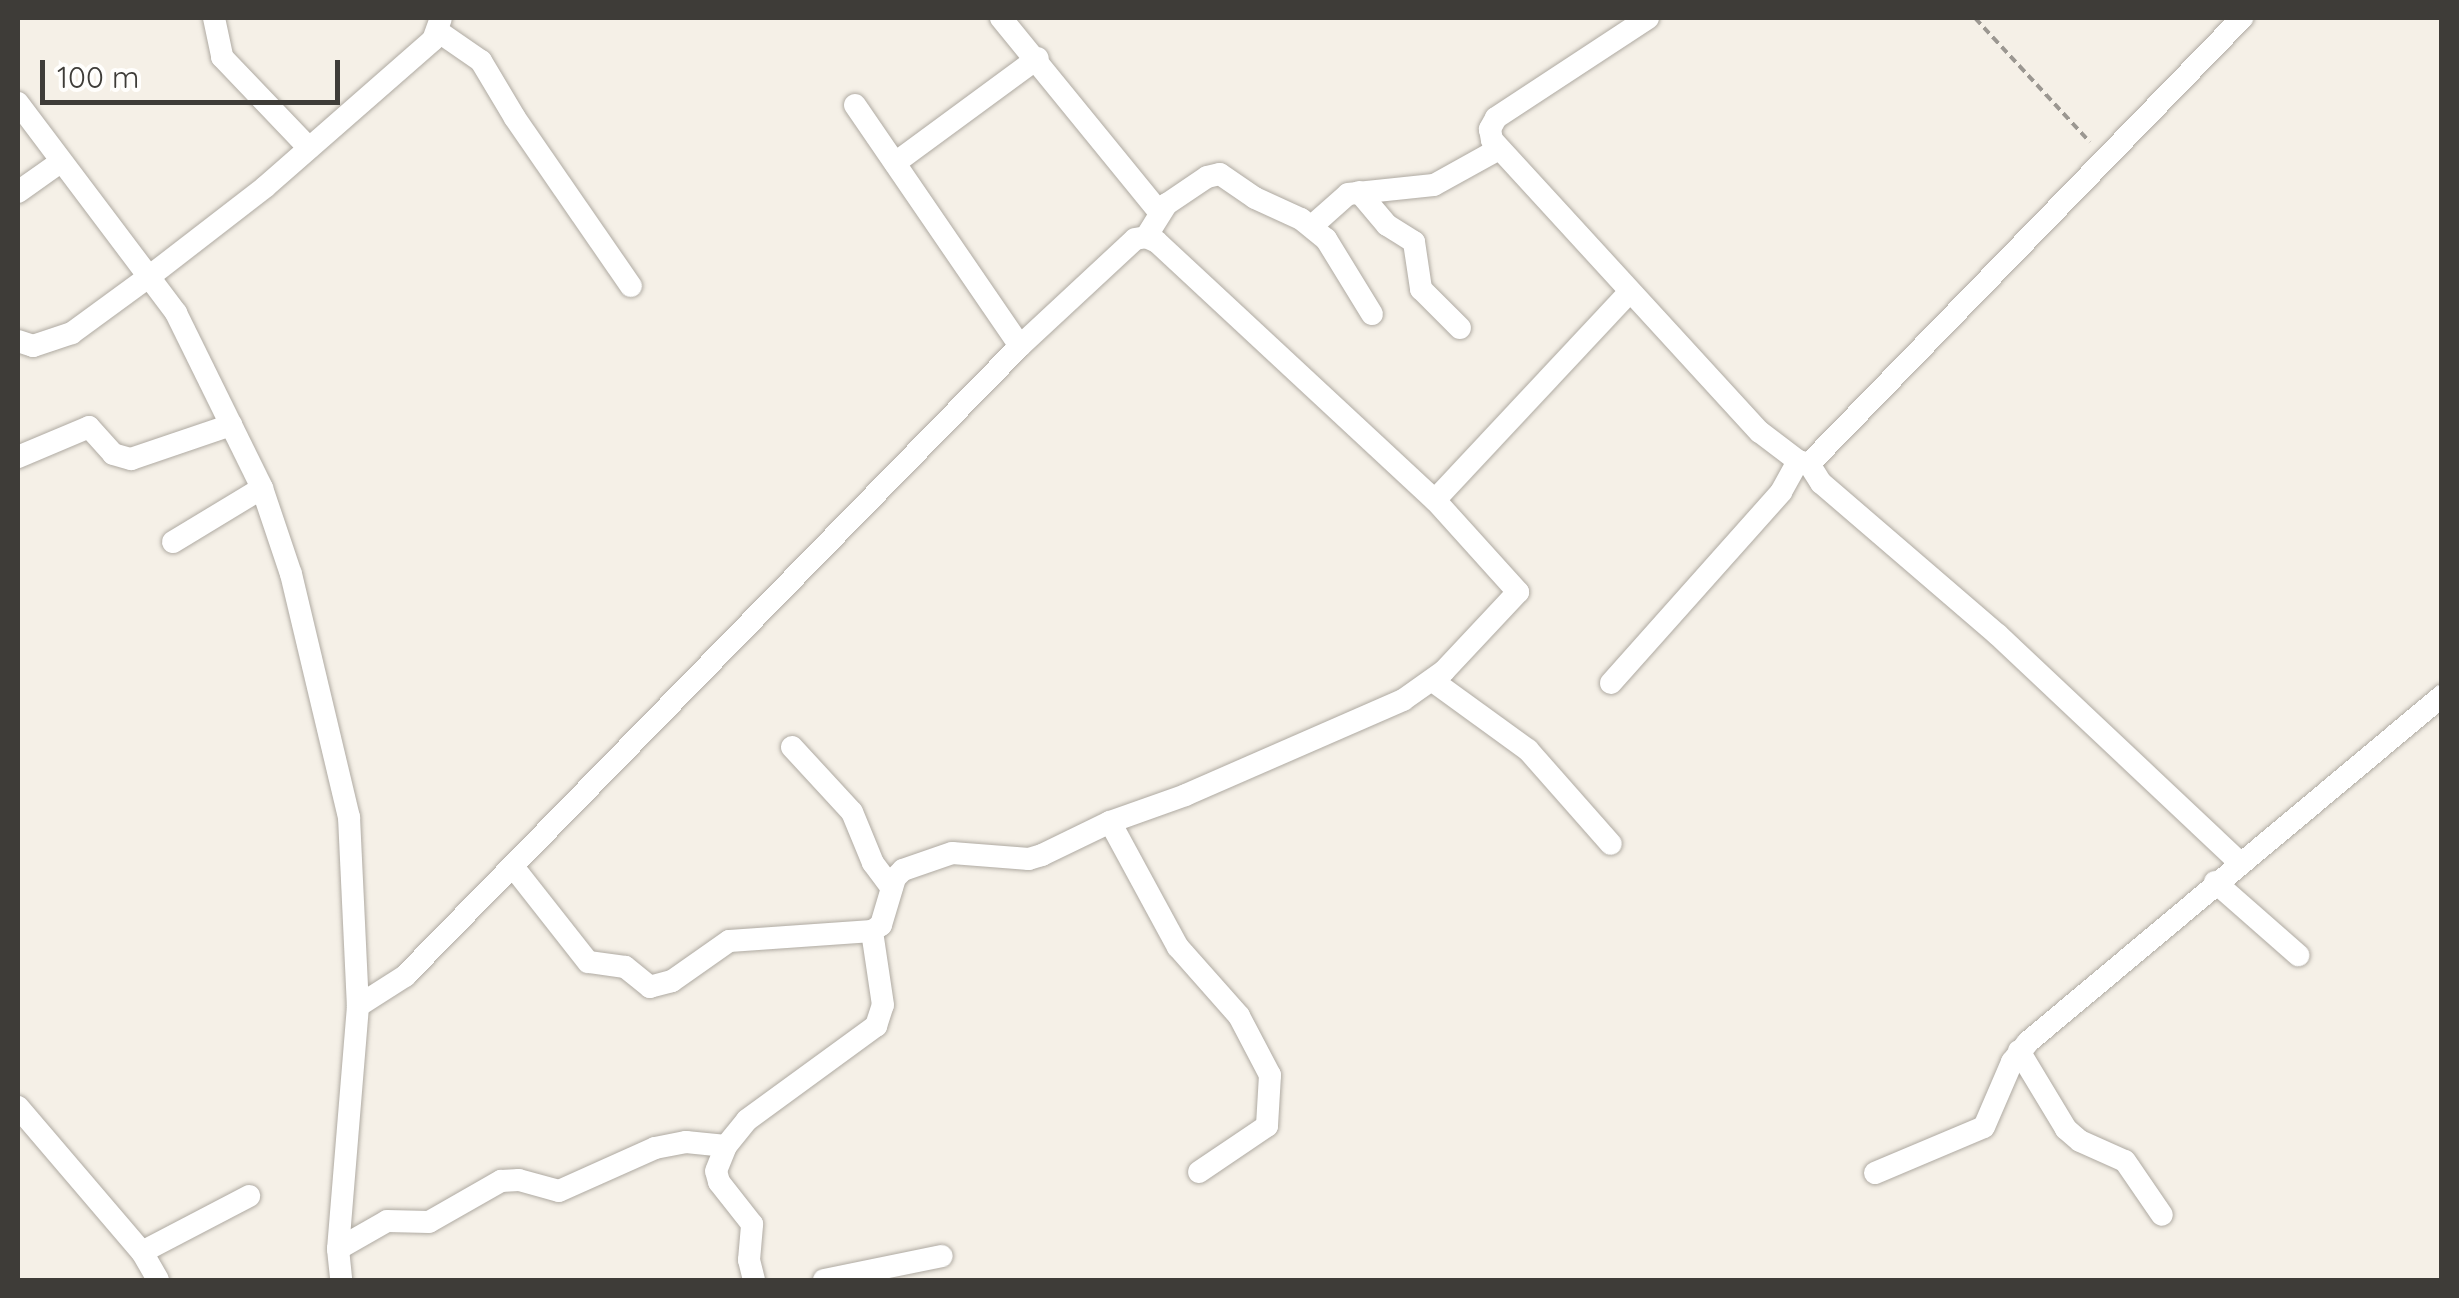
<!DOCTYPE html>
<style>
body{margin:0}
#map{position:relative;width:2459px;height:1298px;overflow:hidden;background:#f5f0e7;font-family:Quicksand,sans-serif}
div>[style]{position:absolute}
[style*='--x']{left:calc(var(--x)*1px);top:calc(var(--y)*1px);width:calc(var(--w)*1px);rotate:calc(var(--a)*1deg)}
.path>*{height:4px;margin-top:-2px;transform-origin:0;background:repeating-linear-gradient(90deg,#9b9791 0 8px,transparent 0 13px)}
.roads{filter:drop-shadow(0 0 2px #afaaa2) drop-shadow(0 0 2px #afaaa2)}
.minor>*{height:22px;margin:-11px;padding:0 11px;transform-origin:11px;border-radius:11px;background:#fff}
span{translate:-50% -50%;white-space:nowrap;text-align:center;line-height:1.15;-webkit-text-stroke:9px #fffefc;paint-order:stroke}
.frame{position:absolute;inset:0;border:20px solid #3e3c38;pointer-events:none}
.scale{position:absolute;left:40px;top:60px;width:300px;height:45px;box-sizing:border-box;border:5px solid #3e3c38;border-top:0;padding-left:12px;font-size:30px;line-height:35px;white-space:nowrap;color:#3e3c38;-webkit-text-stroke:8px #fffefc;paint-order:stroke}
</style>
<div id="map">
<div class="path">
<i style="--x:1975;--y:18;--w:169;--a:47.2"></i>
</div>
<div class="roads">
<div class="minor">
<i style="--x:214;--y:18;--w:40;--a:78"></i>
<i style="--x:222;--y:57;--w:126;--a:46.3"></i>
<i style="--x:1001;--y:18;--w:250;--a:50.8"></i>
<i style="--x:1648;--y:18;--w:182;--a:146.7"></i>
<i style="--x:1496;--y:118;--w:13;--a:119"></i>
<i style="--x:1490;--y:129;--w:11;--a:80"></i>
<i style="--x:1492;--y:140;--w:396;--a:47.5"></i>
<i style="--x:1760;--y:432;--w:48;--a:37.3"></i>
<i style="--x:1798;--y:461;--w:11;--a:15"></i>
<i style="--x:439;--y:32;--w:51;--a:34.6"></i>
<i style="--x:481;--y:61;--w:66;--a:59.2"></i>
<i style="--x:515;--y:118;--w:204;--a:55.4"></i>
<i style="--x:18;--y:103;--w:263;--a:53"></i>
<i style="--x:176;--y:313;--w:195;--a:63.8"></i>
<i style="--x:262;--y:488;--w:91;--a:71.4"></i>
<i style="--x:291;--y:574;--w:250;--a:76.6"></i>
<i style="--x:349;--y:817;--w:189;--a:87.3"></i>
<i style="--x:358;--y:1006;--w:244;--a:94.7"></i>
<i style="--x:338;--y:1249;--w:31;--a:84"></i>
<i style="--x:855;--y:105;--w:292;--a:55.6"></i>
<i style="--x:895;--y:163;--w:177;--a:-36.3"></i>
<i style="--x:18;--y:192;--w:50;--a:-35.3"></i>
<i style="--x:1359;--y:192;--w:43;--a:49.7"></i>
<i style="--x:1387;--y:225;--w:32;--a:32"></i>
<i style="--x:1414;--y:242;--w:48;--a:81.5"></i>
<i style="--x:1421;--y:289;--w:55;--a:45"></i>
<i style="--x:1312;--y:226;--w:48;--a:-41.6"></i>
<i style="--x:1348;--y:194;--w:86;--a:-6"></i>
<i style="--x:1434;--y:185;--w:74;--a:-29"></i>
<i style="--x:1146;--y:237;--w:39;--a:-58"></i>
<i style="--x:1167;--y:204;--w:48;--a:-34"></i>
<i style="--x:1207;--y:177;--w:13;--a:-13"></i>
<i style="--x:1220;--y:174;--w:42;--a:34.4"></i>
<i style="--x:1255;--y:198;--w:51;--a:24.5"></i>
<i style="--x:1301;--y:219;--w:32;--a:39"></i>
<i style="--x:1326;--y:239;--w:88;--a:58.5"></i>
<i style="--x:18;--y:341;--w:16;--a:18"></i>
<i style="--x:33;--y:346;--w:41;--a:-18.4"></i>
<i style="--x:72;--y:333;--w:97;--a:-36.2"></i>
<i style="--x:150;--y:276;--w:145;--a:-37.7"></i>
<i style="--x:265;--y:187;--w:223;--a:-41.2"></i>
<i style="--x:433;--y:40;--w:23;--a:-70"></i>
<i style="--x:18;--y:457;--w:77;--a:-22.9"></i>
<i style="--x:89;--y:427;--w:36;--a:48"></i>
<i style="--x:113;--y:454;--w:19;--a:16"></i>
<i style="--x:131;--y:459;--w:106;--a:-18.8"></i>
<i style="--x:1435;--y:500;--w:284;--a:-46.9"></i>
<i style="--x:173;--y:542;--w:104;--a:-31.2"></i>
<i style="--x:1433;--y:681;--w:117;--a:36"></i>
<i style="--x:1528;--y:750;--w:125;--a:48.6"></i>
<i style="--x:1611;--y:683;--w:256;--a:-48.3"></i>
<i style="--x:1781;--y:492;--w:35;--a:-61"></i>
<i style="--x:792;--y:747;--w:88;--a:47.3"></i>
<i style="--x:852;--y:812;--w:55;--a:67.6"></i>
<i style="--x:873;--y:863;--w:31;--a:53"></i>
<i style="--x:1110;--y:822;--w:142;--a:61.5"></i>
<i style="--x:1178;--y:947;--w:92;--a:48.5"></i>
<i style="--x:1239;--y:1016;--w:67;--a:62.3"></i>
<i style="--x:1270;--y:1075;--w:51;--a:93.4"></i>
<i style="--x:1267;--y:1126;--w:82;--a:145.9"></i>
<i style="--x:2239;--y:862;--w:331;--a:-136.7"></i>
<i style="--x:1998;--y:635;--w:233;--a:-139.3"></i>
<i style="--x:1821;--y:483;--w:22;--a:-122"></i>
<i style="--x:1809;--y:464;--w:622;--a:-45.85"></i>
<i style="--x:2215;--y:882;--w:111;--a:41.3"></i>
<i style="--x:358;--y:1006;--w:56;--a:-32.6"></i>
<i style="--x:405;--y:976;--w:880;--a:-45.69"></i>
<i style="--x:1020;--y:346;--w:157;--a:-42.9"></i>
<i style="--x:1135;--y:239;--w:11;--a:-10"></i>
<i style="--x:1146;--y:237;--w:12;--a:24"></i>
<i style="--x:1157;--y:242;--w:379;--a:42.9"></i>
<i style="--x:1435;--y:500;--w:124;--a:47.9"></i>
<i style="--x:1518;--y:592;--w:108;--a:133.1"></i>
<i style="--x:1444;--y:671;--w:50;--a:144.7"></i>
<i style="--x:1403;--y:700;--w:237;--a:156.4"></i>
<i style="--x:1186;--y:795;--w:81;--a:160.4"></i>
<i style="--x:1110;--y:822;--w:76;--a:154.1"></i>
<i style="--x:1042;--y:855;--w:14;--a:163"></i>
<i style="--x:1029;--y:859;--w:77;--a:-175.5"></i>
<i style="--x:952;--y:853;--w:52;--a:160.9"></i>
<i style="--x:903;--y:870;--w:11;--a:135"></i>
<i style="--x:895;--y:878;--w:49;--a:106.6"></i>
<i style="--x:881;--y:925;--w:11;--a:146"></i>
<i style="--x:872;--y:931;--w:143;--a:176"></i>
<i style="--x:729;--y:941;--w:70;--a:144.9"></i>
<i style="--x:672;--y:981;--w:23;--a:165"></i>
<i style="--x:650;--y:987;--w:32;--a:-141"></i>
<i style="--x:625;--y:967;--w:37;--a:-172"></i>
<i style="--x:588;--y:962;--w:120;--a:-128.2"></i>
<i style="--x:2019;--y:1051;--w:91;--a:58.9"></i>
<i style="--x:2066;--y:1129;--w:18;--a:41"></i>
<i style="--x:2080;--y:1141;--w:49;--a:24"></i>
<i style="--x:2125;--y:1161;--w:65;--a:55.6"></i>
<i style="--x:18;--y:1107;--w:191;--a:49.5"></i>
<i style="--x:142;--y:1252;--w:32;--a:60"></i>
<i style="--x:1875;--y:1173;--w:118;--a:-22.9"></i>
<i style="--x:1984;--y:1127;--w:71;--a:-66.7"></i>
<i style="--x:2012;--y:1062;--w:26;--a:-51"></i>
<i style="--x:2028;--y:1042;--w:540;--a:-39.89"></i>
<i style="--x:338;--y:1249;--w:56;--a:-29.7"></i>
<i style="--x:387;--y:1221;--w:42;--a:1.4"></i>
<i style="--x:429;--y:1222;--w:83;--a:-29.7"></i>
<i style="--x:501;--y:1181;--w:18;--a:-3"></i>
<i style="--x:519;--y:1180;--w:41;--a:15.4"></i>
<i style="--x:559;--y:1191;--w:105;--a:-24.1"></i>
<i style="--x:655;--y:1148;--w:32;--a:-11"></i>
<i style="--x:686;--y:1142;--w:40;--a:5.7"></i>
<i style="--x:142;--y:1252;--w:121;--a:-27.6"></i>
<i style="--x:754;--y:1280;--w:21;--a:-104"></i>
<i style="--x:749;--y:1260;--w:36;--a:-85"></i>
<i style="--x:752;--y:1224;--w:53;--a:-128.2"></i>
<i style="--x:719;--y:1182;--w:11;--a:-105"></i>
<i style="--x:716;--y:1171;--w:27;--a:-68"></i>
<i style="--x:726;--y:1146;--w:33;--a:-51"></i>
<i style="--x:747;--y:1120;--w:160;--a:-36.1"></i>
<i style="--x:876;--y:1026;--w:22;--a:-72"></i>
<i style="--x:883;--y:1005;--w:75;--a:-98.5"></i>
<i style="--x:824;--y:1280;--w:120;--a:-11.5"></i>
</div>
</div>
<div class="frame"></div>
<div class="scale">100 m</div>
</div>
